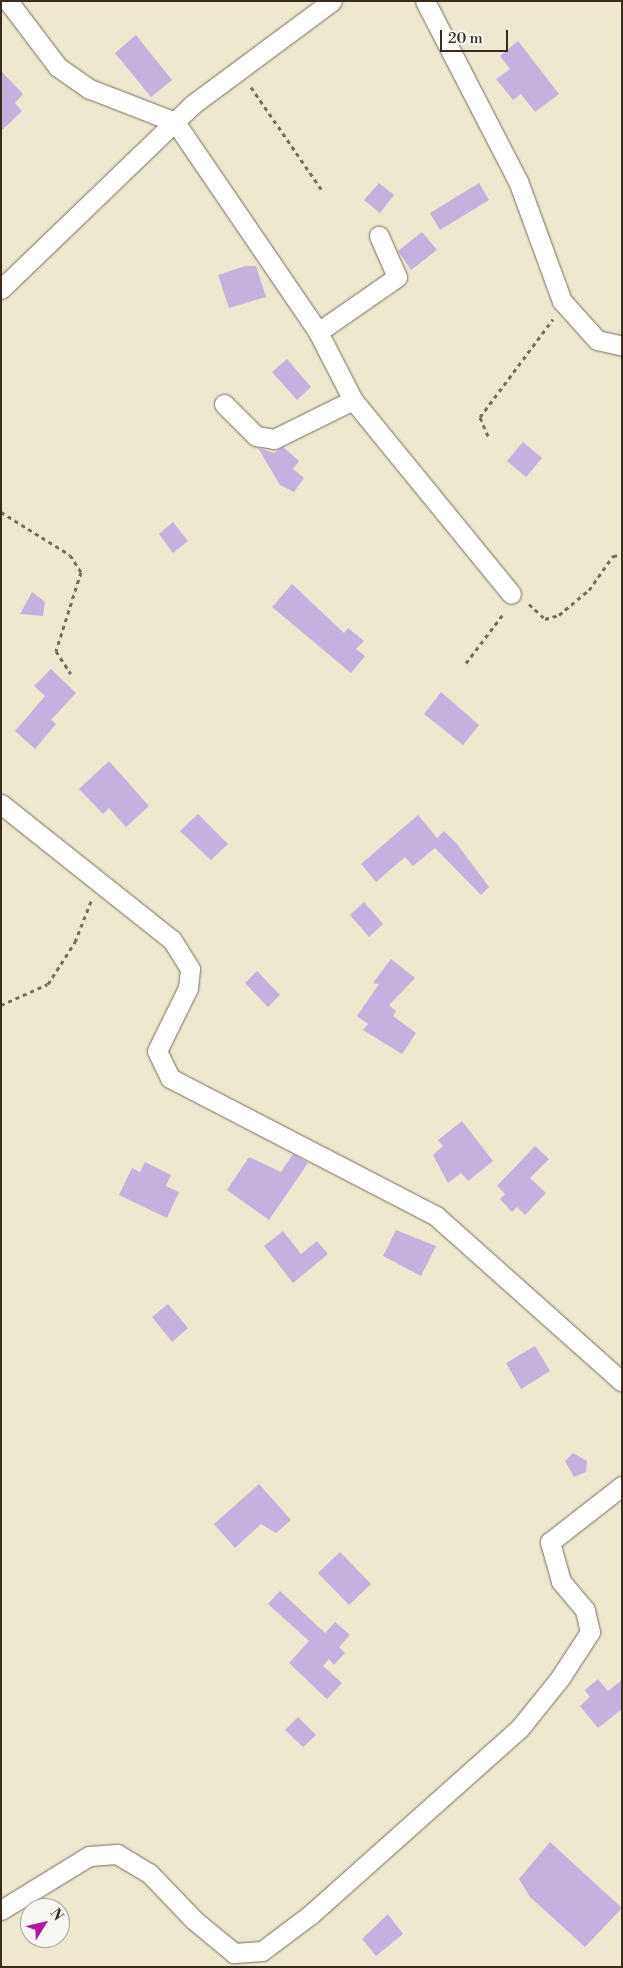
<!DOCTYPE html>
<style>
body{margin:0}
#map{position:relative;width:623px;height:1968px;overflow:hidden;background:#ede8d0;font-family:"Libre Bodoni",serif}
div>[style]{position:absolute}
[style*='--x']{left:calc(var(--x)*1px);top:calc(var(--y)*1px);width:calc(var(--w)*1px);rotate:calc(var(--a)*1deg)}
.building>*{inset:0;background:#c5b1de}
.path>*{height:3px;margin-top:-1.5px;transform-origin:0;background:repeating-linear-gradient(90deg,#796c5c 0 4px,transparent 0 8px)}
.roads{filter:drop-shadow(0 0 1px #796c5c) drop-shadow(0 0 1px #796c5c)}
.minor>*{height:19px;margin:-9.5px;padding:0 9.5px;transform-origin:9.5px;border-radius:9.5px;background:#fff}
span{translate:-50% -50%;white-space:nowrap;text-align:center;line-height:1.15;-webkit-text-stroke:5px #f6f6f2;paint-order:stroke}
.frame{position:absolute;inset:0;border:2px solid #3b2a1e;pointer-events:none}
.north{position:absolute;left:20px;top:1898px;width:50px;height:50px;box-sizing:border-box;background:#f6f6f2;border:1px solid #aba49d;border-radius:50%;rotate:54deg;font-size:14px;font-weight:700;line-height:20px;text-align:center;color:#3b2a1e}
.north::after{content:'';display:block;margin:auto;width:18px;height:22px;background:#b5179e;clip-path:polygon(50% 0,100% 100%,50% 72%,0 100%)}
.scale{position:absolute;left:440px;top:30px;width:68px;height:22px;box-sizing:border-box;border:2px solid #3b2a1e;border-top:0;padding-left:6px;font-size:15px;line-height:18px;white-space:nowrap;color:#3b2a1e;-webkit-text-stroke:4px #f6f6f2;paint-order:stroke}
</style>
<div id="map">
<div class="building">
<i style="clip-path:polygon(136px 35px,172px 80px,151px 97px,115px 53px)"></i>
<i style="clip-path:polygon(518px 41px,559px 94px,535px 112px,521px 94px,513px 100px,496px 79px,510px 69px,500px 56px)"></i>
<i style="clip-path:polygon(1px 71px,23px 94px,15px 103px,22px 111px,1px 131px)"></i>
<i style="clip-path:polygon(379px 183px,394px 195px,380px 213px,364px 200px)"></i>
<i style="clip-path:polygon(479px 183px,489px 200px,440px 230px,430px 213px)"></i>
<i style="clip-path:polygon(422px 232px,437px 250px,411px 270px,398px 251px)"></i>
<i style="clip-path:polygon(245px 266px,256px 266px,266px 297px,229px 308px,218px 275px)"></i>
<i style="clip-path:polygon(287px 359px,311px 387px,297px 400px,272px 372px)"></i>
<i style="clip-path:polygon(523px 442px,542px 458px,526px 477px,507px 461px)"></i>
<i style="clip-path:polygon(283px 447px,299px 461px,293px 469px,304px 478px,294px 492px,280px 485px,258px 448px,274px 453px)"></i>
<i style="clip-path:polygon(173px 522px,188px 541px,173px 553px,159px 534px)"></i>
<i style="clip-path:polygon(292px 584px,344px 633px,348px 628px,364px 641px,356px 649px,365px 656px,351px 673px,272px 607px)"></i>
<i style="clip-path:polygon(32px 592px,45px 602px,43px 616px,20px 614px)"></i>
<i style="clip-path:polygon(51px 669px,76px 693px,51px 720px,56px 724px,35px 749px,15px 731px,45px 696px,34px 686px)"></i>
<i style="clip-path:polygon(441px 692px,479px 725px,463px 745px,424px 714px)"></i>
<i style="clip-path:polygon(109px 761px,149px 806px,126px 827px,109px 808px,103px 814px,79px 789px)"></i>
<i style="clip-path:polygon(198px 814px,228px 844px,211px 860px,180px 831px)"></i>
<i style="clip-path:polygon(418px 815px,437px 838px,444px 831px,457px 844px,489px 887px,481px 895px,435px 848px,413px 866px,405px 857px,376px 882px,361px 864px)"></i>
<i style="clip-path:polygon(364px 902px,383px 924px,369px 937px,350px 915px)"></i>
<i style="clip-path:polygon(391px 959px,415px 978px,389px 1005px,396px 1011px,393px 1016px,416px 1033px,402px 1054px,363px 1030px,368px 1024px,357px 1016px,379px 984px,373px 983px)"></i>
<i style="clip-path:polygon(257px 971px,280px 995px,268px 1007px,245px 983px)"></i>
<i style="clip-path:polygon(462px 1121px,493px 1161px,468px 1181px,461px 1173px,448px 1183px,433px 1155px,443px 1146px,438px 1140px)"></i>
<i style="clip-path:polygon(535px 1146px,549px 1159px,530px 1178px,546px 1193px,525px 1215px,517px 1207px,512px 1212px,500px 1199px,505px 1194px,497px 1186px)"></i>
<i style="clip-path:polygon(293px 1154px,308px 1163px,269px 1220px,227px 1190px,249px 1157px,281px 1172px)"></i>
<i style="clip-path:polygon(145px 1162px,171px 1175px,166px 1186px,179px 1192px,167px 1218px,119px 1195px,132px 1168px,140px 1172px)"></i>
<i style="clip-path:polygon(396px 1230px,436px 1246px,421px 1276px,383px 1256px)"></i>
<i style="clip-path:polygon(283px 1231px,301px 1254px,317px 1241px,328px 1254px,293px 1283px,264px 1246px)"></i>
<i style="clip-path:polygon(168px 1304px,188px 1328px,172px 1342px,152px 1317px)"></i>
<i style="clip-path:polygon(535px 1346px,550px 1371px,521px 1389px,506px 1363px)"></i>
<i style="clip-path:polygon(573px 1453px,587px 1461px,586px 1472px,574px 1477px,565px 1461px)"></i>
<i style="clip-path:polygon(259px 1484px,291px 1520px,276px 1533px,261px 1524px,235px 1548px,214px 1524px)"></i>
<i style="clip-path:polygon(340px 1552px,371px 1584px,349px 1605px,318px 1573px)"></i>
<i style="clip-path:polygon(280px 1591px,325px 1633px,335px 1622px,350px 1635px,339px 1647px,345px 1653px,334px 1665px,329px 1659px,323px 1666px,342px 1683px,327px 1699px,289px 1663px,309px 1641px,268px 1604px)"></i>
<i style="clip-path:polygon(598px 1679px,608px 1691px,622px 1680px,622px 1709px,598px 1728px,580px 1706px,590px 1697px,585px 1690px)"></i>
<i style="clip-path:polygon(298px 1717px,316px 1735px,303px 1747px,285px 1730px)"></i>
<i style="clip-path:polygon(550px 1842px,622px 1908px,585px 1947px,530px 1897px,519px 1879px)"></i>
<i style="clip-path:polygon(388px 1914px,403px 1934px,376px 1956px,362px 1939px)"></i>
</div>
<div class="path">
<i style="--x:251;--y:87;--w:124;--a:55.5"></i>
<i style="--x:488;--y:436;--w:21;--a:-113"></i>
<i style="--x:480;--y:417;--w:122;--a:-53.3"></i>
<i style="--x:1;--y:512;--w:81;--a:31.9"></i>
<i style="--x:70;--y:555;--w:20;--a:57"></i>
<i style="--x:81;--y:572;--w:83;--a:107.6"></i>
<i style="--x:56;--y:651;--w:27;--a:57"></i>
<i style="--x:529;--y:604;--w:22;--a:43"></i>
<i style="--x:545;--y:619;--w:15;--a:-16"></i>
<i style="--x:559;--y:615;--w:39;--a:-40"></i>
<i style="--x:589;--y:590;--w:42;--a:-54.8"></i>
<i style="--x:613;--y:556;--w:9;--a:-6"></i>
<i style="--x:466;--y:663;--w:63;--a:-52.8"></i>
<i style="--x:1;--y:1005;--w:51;--a:-24.1"></i>
<i style="--x:48;--y:984;--w:50;--a:-57.3"></i>
<i style="--x:75;--y:942;--w:44;--a:-68.7"></i>
</div>
<div class="roads">
<div class="minor">
<i style="--x:8;--y:1;--w:83;--a:52.9"></i>
<i style="--x:58;--y:67;--w:39;--a:35"></i>
<i style="--x:90;--y:89;--w:91;--a:21.2"></i>
<i style="--x:175;--y:122;--w:254;--a:55.7"></i>
<i style="--x:318;--y:332;--w:76;--a:62.8"></i>
<i style="--x:353;--y:400;--w:250;--a:50.8"></i>
<i style="--x:425;--y:1;--w:203;--a:62.7"></i>
<i style="--x:518;--y:181;--w:128;--a:69.9"></i>
<i style="--x:562;--y:301;--w:52;--a:48.1"></i>
<i style="--x:597;--y:340;--w:26;--a:13"></i>
<i style="--x:1;--y:289;--w:265;--a:-43.9"></i>
<i style="--x:192;--y:105;--w:174;--a:-36.6"></i>
<i style="--x:318;--y:332;--w:96;--a:-34.8"></i>
<i style="--x:397;--y:277;--w:45;--a:-113.7"></i>
<i style="--x:224;--y:404;--w:45;--a:45"></i>
<i style="--x:256;--y:436;--w:18;--a:9"></i>
<i style="--x:274;--y:439;--w:88;--a:-26.3"></i>
<i style="--x:1;--y:804;--w:218;--a:38.5"></i>
<i style="--x:172;--y:940;--w:34;--a:58"></i>
<i style="--x:190;--y:969;--w:19;--a:96"></i>
<i style="--x:188;--y:988;--w:70;--a:116.2"></i>
<i style="--x:157;--y:1051;--w:30;--a:64"></i>
<i style="--x:170;--y:1078;--w:300;--a:27.4"></i>
<i style="--x:436;--y:1216;--w:249;--a:41.7"></i>
<i style="--x:1;--y:1910;--w:103;--a:-31.5"></i>
<i style="--x:89;--y:1856;--w:28;--a:-4"></i>
<i style="--x:117;--y:1854;--w:37;--a:31"></i>
<i style="--x:149;--y:1873;--w:65;--a:46.2"></i>
<i style="--x:194;--y:1920;--w:52;--a:39.5"></i>
<i style="--x:234;--y:1953;--w:28;--a:-4"></i>
<i style="--x:262;--y:1951;--w:60;--a:-36.9"></i>
<i style="--x:310;--y:1915;--w:280;--a:-41.7"></i>
<i style="--x:519;--y:1729;--w:65;--a:-51.2"></i>
<i style="--x:560;--y:1678;--w:55;--a:-56.9"></i>
<i style="--x:590;--y:1632;--w:23;--a:-103"></i>
<i style="--x:585;--y:1610;--w:38;--a:-130"></i>
<i style="--x:561;--y:1581;--w:41;--a:-105.8"></i>
<i style="--x:550;--y:1542;--w:91;--a:-37.9"></i>
</div>
</div>
<div class="frame"></div>
<div class="north">N</div>
<div class="scale">20 m</div>
</div>
